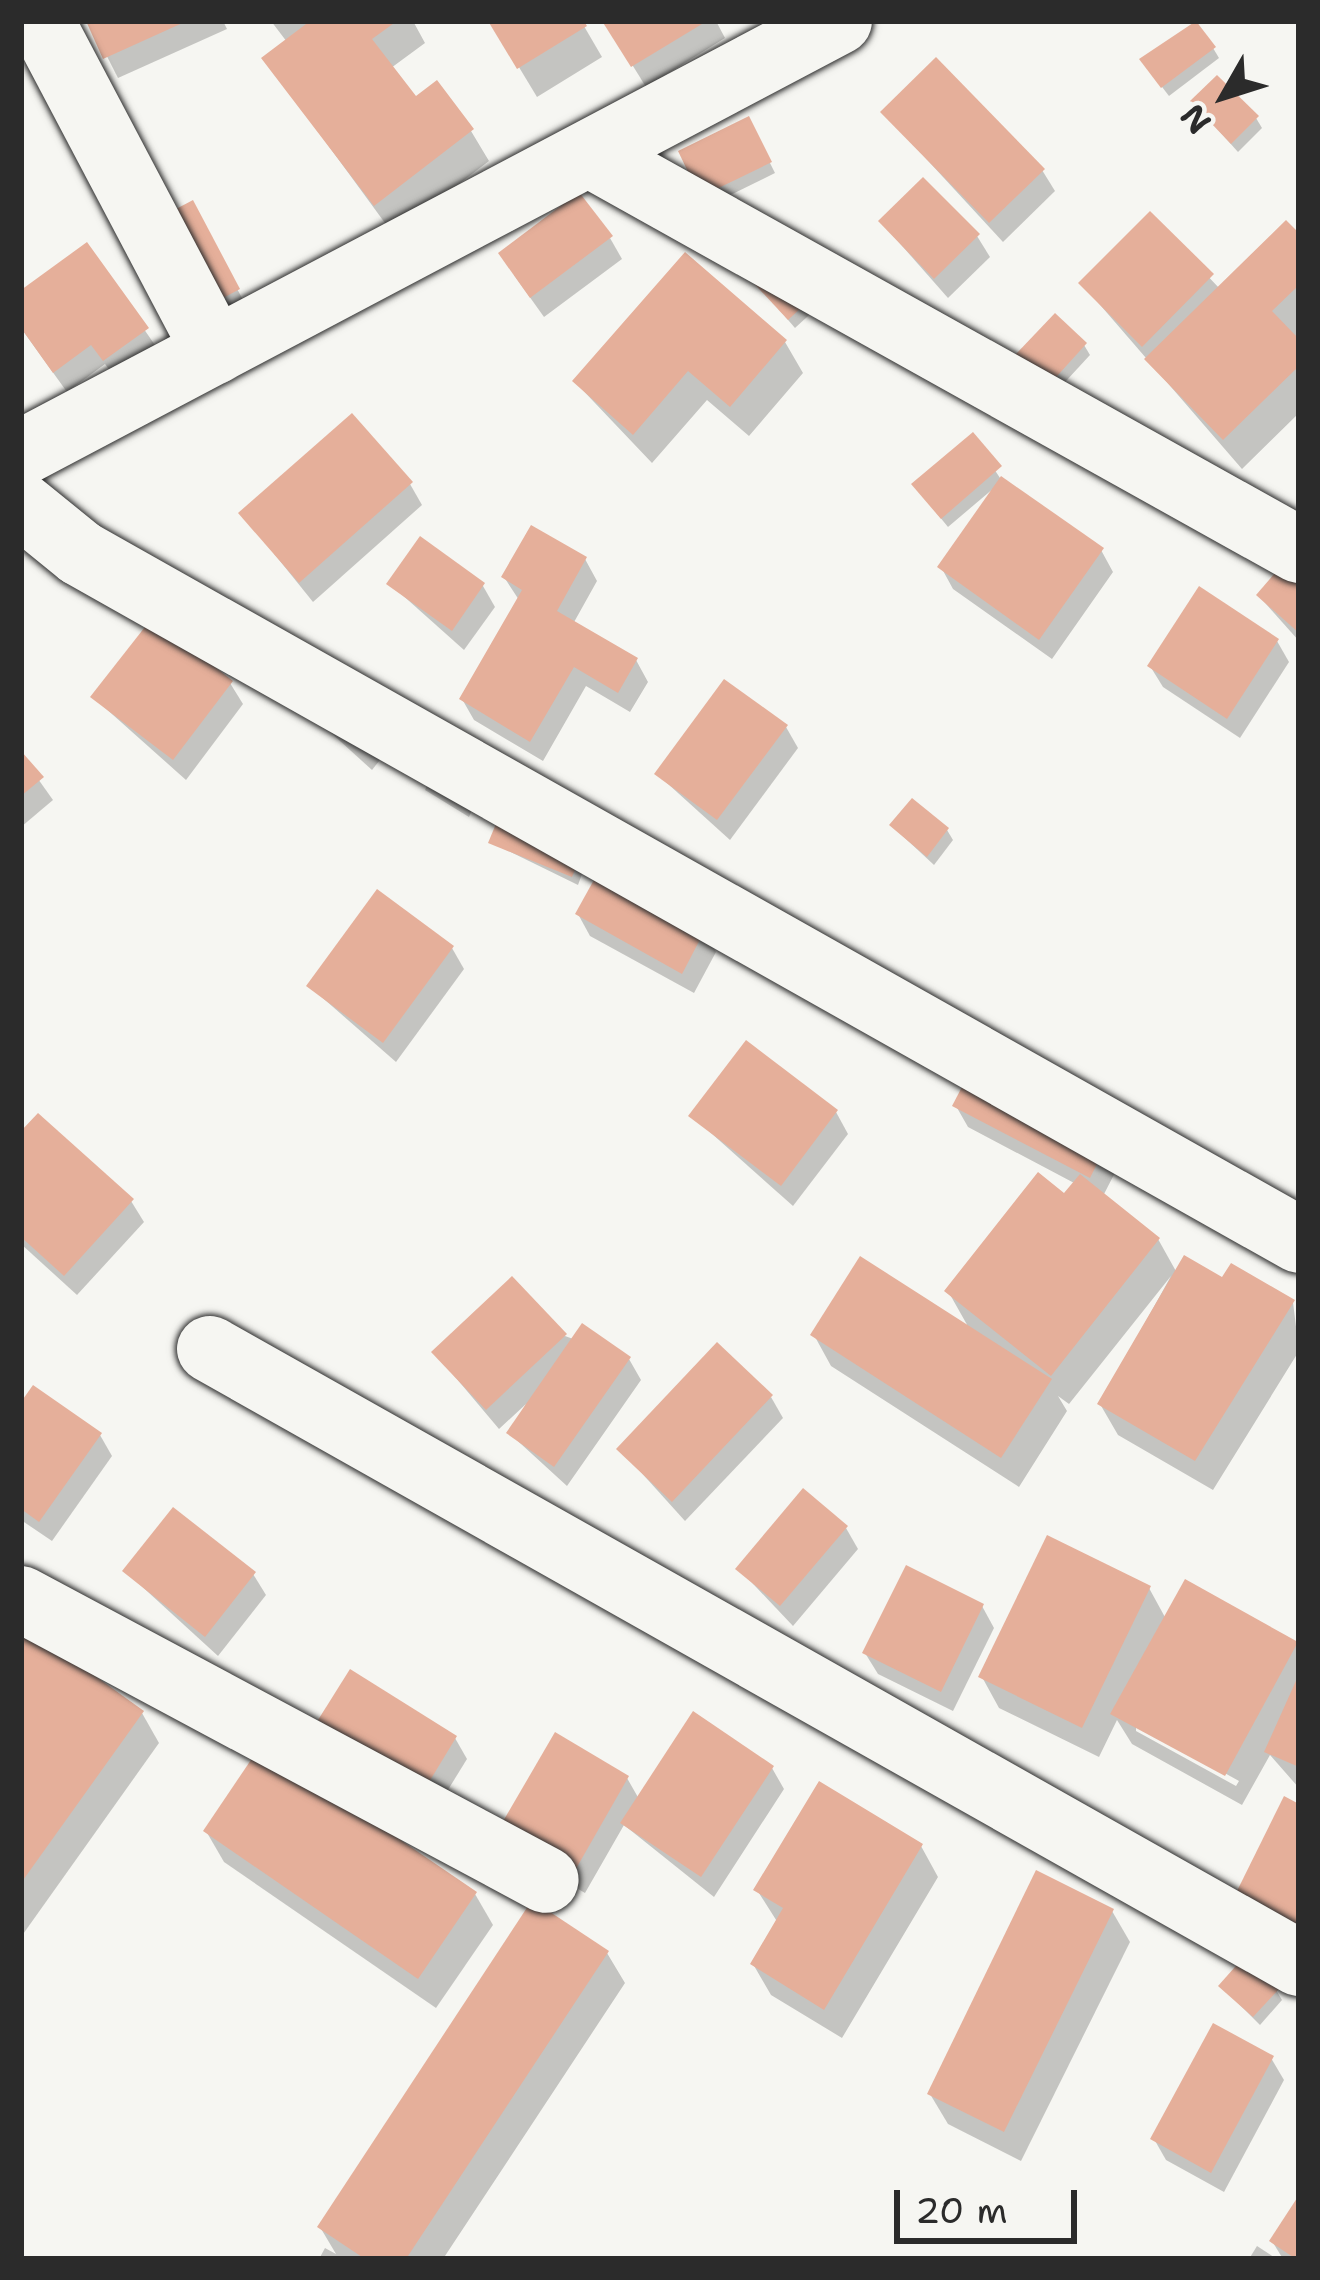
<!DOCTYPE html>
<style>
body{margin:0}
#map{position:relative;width:1320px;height:2280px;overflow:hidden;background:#f6f6f2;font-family:"Shantell Sans",sans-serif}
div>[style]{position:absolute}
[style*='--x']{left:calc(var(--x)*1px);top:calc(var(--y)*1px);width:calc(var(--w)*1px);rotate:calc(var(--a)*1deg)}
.shadow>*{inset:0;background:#0003}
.building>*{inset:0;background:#e5af9a}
.roads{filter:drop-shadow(0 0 3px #2b2b2b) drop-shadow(0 0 3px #2b2b2b)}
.minor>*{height:66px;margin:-33px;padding:0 33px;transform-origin:33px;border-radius:33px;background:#f6f6f2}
span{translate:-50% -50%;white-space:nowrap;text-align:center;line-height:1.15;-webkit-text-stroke:9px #f6f6f2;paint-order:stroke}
.frame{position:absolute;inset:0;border:24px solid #2b2b2b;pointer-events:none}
.north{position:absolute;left:1164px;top:36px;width:120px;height:120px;-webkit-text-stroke:9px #f6f6f2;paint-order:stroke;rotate:231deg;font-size:33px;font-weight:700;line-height:48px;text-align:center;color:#2b2b2b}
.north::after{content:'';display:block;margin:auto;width:42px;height:54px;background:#2b2b2b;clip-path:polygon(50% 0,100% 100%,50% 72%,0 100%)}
.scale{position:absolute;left:894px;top:2190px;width:183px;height:54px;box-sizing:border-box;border:6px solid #2b2b2b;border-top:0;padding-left:15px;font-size:36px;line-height:42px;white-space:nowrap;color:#2b2b2b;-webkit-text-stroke:9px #f6f6f2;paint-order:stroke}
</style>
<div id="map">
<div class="shadow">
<i style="clip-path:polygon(89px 21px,223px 21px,227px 29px,118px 78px)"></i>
<i style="clip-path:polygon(271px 21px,413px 21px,425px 43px,391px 68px,416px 101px,471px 131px,489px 161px,393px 234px,265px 59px,287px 42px)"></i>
<i style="clip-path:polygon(491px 21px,581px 21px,602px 57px,537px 97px)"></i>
<i style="clip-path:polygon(605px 21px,716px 21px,725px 38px,646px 87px)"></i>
<i style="clip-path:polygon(1213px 48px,1219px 58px,1169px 96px,1149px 70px)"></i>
<i style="clip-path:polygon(1193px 102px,1256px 118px,1262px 128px,1238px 152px)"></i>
<i style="clip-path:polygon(883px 112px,1042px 170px,1055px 191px,1003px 242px)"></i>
<i style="clip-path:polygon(748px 119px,775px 173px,708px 206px)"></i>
<i style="clip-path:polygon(192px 204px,243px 300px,216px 314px)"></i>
<i style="clip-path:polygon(1150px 215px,1220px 289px,1299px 238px,1299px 413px,1242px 469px,1082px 284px)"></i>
<i style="clip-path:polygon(881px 222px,977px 236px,990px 257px,948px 298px)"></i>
<i style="clip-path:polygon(610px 238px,622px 259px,544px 317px,514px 275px)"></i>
<i style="clip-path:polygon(87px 246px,159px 351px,117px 380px,105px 364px,67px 392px,21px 328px,21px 294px)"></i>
<i style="clip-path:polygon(751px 277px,820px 305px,795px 328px)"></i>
<i style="clip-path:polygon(785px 342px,803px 373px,749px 436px,707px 400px,652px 463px,575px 382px)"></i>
<i style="clip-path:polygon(1084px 345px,1090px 355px,1054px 394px,1024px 367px)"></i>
<i style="clip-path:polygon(973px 437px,1002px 481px,1101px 550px,1113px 572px,1052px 659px,953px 589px,941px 567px,994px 488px,948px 527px,921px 494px)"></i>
<i style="clip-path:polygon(410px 484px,422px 505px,313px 602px,242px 514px)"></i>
<i style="clip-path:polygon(1299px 550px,1299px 641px,1259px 596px)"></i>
<i style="clip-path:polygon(585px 559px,597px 581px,573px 624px,636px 660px,648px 682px,630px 712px,586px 686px,543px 761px,474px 720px,462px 699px,519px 600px,504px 577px)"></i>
<i style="clip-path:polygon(390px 584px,483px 586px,495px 607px,464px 650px)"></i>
<i style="clip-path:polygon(1277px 641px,1289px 662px,1240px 738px,1163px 687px,1150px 666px)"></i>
<i style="clip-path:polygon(230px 683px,243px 704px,186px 780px,94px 698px)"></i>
<i style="clip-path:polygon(347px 707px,391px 746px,372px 770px,329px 731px)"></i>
<i style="clip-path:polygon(786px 727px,798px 748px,730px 840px,657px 774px)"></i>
<i style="clip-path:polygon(21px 755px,53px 800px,21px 827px)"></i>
<i style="clip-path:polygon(438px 762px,481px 789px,469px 817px,425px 790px)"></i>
<i style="clip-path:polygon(892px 826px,947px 830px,953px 840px,934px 865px)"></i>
<i style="clip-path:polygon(492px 843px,590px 852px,578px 885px)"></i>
<i style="clip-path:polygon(578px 914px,704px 931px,716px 952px,694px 993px,590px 936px)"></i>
<i style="clip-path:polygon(452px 948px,464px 969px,396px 1062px,309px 986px)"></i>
<i style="clip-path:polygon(956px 1106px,1122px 1159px,1103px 1196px,1158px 1239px,1177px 1273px,1293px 1302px,1299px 1351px,1213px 1490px,1118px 1435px,1100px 1404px,1171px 1276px,1069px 1404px,1058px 1396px,1067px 1411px,1019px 1487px,831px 1366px,814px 1335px,970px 1330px,948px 1291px,1076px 1184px,968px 1127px)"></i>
<i style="clip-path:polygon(836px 1112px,848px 1134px,793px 1206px,692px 1116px)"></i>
<i style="clip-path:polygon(21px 1135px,131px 1201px,144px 1222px,77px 1295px,21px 1244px)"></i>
<i style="clip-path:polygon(565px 1336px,629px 1359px,641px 1380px,567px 1486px,509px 1433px,526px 1404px,499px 1429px,435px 1353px)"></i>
<i style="clip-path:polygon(771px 1397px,783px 1418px,685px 1521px,620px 1449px)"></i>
<i style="clip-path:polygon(21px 1407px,100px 1435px,112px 1456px,52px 1541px,21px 1520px)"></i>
<i style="clip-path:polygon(846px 1528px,858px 1549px,793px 1626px,739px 1569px)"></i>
<i style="clip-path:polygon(125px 1571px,253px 1574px,266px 1595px,218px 1656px)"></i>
<i style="clip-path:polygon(evenodd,1149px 1588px,1166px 1619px,1296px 1644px,1299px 1788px,1270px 1755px,1242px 1805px,1132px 1744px,1117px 1720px,1099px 1757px,999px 1708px,982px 1677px,1149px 1588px,1136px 1724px,1239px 1781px,1236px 1786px,1136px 1731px,1136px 1724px)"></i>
<i style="clip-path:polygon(982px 1606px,994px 1628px,953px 1711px,878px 1674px,865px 1653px)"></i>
<i style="clip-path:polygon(21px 1627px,142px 1713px,159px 1743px,21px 1937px)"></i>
<i style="clip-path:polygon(322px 1720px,455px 1738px,467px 1759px,438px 1806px,334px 1741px)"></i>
<i style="clip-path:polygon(772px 1768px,784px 1789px,714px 1897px,624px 1825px,585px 1893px,514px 1851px,627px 1778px,639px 1799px)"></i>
<i style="clip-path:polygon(206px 1831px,475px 1894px,493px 1925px,436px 2008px,224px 1862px)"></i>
<i style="clip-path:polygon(921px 1846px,938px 1877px,842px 2038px,771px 1995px,753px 1964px,778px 1923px,757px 1890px)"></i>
<i style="clip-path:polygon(1112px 1911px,1130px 1942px,1021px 2161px,948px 2124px,930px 2094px)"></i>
<i style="clip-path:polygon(607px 1953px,625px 1983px,443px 2259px,319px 2259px,325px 2248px,336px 2254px,320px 2227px)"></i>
<i style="clip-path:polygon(1222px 1987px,1276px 1990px,1282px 2000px,1260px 2025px)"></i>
<i style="clip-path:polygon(1271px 2058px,1284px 2080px,1224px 2192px,1166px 2160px,1154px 2139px)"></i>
<i style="clip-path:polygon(1299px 2201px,1299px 2259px,1283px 2259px,1272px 2241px)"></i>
<i style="clip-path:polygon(1257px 2246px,1277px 2259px,1249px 2259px)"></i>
</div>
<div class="building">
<i style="clip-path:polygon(86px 21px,187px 21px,103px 59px)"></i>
<i style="clip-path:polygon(310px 21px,397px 21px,372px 39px,416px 96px,437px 80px,474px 129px,374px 206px,261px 58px)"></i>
<i style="clip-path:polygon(488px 21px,584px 21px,587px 26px,517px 69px)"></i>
<i style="clip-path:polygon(602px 21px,707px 21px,631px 67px)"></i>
<i style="clip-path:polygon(1196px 21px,1216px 47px,1161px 88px,1139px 59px)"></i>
<i style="clip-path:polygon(936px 57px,1045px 169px,989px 223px,880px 112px)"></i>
<i style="clip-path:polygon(1217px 75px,1259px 116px,1231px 144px,1190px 101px)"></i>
<i style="clip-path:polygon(749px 116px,772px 162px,700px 197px,678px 151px)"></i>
<i style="clip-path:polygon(923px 177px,980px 234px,934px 279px,878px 221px)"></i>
<i style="clip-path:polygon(579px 192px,613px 236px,530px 298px,498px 253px)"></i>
<i style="clip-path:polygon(193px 200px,240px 289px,208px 306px,161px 217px)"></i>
<i style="clip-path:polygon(1150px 211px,1214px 274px,1142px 347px,1078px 283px)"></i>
<i style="clip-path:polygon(1286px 220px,1299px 233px,1299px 285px,1272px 311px,1299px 339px,1299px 366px,1223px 440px,1144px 359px)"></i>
<i style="clip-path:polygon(87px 242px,149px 328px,103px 361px,91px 345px,53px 373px,21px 328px,21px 290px)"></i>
<i style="clip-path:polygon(685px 252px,787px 340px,730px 407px,688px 371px,633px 435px,572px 381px)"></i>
<i style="clip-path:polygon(747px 276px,817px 293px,788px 320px)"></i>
<i style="clip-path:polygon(1055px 313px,1087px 343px,1048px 386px,1014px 356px)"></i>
<i style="clip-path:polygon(352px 413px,413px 482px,299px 583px,238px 513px)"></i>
<i style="clip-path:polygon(973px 432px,1002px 466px,941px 519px,911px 484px)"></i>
<i style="clip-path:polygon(1001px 476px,1104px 548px,1039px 640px,937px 567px)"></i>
<i style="clip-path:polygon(531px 525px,587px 557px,557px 611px,638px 658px,618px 693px,574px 667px,530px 742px,459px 699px,522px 590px,501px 577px)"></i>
<i style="clip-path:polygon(420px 536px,485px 583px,452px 631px,386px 584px)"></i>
<i style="clip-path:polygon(1299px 545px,1299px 633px,1256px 595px)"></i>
<i style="clip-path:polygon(1199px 586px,1279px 639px,1227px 719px,1147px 666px)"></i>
<i style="clip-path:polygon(152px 618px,233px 681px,173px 760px,90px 697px)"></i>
<i style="clip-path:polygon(724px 679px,788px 725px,717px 820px,654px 774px)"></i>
<i style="clip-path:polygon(21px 751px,44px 777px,21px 796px)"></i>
<i style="clip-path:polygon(912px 798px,949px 828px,927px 857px,889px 825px)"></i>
<i style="clip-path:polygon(503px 807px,587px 840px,572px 877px,488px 843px)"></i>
<i style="clip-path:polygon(600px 869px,706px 928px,682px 974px,575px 914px)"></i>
<i style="clip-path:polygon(377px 889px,454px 946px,383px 1043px,306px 986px)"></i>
<i style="clip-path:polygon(746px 1040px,838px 1110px,781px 1186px,688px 1116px)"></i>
<i style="clip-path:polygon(974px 1064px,1111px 1136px,1090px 1178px,952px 1106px)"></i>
<i style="clip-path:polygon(38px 1113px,134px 1199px,64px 1276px,21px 1237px,21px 1131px)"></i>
<i style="clip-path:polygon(1038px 1172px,1064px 1193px,1080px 1174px,1160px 1238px,1051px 1376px,944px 1291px)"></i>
<i style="clip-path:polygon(1184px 1255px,1222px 1277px,1231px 1263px,1295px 1300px,1195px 1461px,1097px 1404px)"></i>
<i style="clip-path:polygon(860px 1256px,1052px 1379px,1001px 1458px,810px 1335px)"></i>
<i style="clip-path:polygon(512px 1276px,567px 1334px,486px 1410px,431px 1352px)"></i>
<i style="clip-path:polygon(582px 1323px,631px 1357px,554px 1467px,506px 1433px)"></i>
<i style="clip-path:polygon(717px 1342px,773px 1395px,672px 1502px,616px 1449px)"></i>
<i style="clip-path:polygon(33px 1385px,102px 1433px,39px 1522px,21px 1509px,21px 1402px)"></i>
<i style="clip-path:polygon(803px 1488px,848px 1526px,780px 1606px,735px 1569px)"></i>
<i style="clip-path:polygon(173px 1507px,256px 1572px,205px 1637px,122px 1571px)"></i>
<i style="clip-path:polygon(1047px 1535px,1151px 1586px,1082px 1728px,978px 1677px)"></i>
<i style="clip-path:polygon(906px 1565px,984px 1604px,941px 1692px,862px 1653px)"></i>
<i style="clip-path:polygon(1185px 1579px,1298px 1642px,1225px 1776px,1110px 1714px)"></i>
<i style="clip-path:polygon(21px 1623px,144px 1711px,21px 1883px)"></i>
<i style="clip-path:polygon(350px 1669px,457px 1736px,426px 1787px,318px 1720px)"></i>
<i style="clip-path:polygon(1299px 1674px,1299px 1767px,1264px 1752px)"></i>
<i style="clip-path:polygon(693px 1711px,774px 1766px,701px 1877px,620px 1823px)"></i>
<i style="clip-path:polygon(555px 1732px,629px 1776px,573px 1874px,498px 1830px)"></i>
<i style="clip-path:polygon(261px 1745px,477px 1892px,418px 1979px,203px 1831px)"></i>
<i style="clip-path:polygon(819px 1781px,923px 1844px,824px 2010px,750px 1964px,783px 1908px,753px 1890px)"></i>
<i style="clip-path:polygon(1284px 1796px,1299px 1804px,1299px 1929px,1234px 1897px)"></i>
<i style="clip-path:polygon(1036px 1870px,1114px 1909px,1004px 2132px,927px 2094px)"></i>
<i style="clip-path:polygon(532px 1900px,609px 1951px,406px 2259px,365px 2259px,317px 2227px)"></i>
<i style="clip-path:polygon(1243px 1958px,1279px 1989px,1253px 2017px,1218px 1986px)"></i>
<i style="clip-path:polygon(1213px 2023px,1274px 2056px,1211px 2173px,1150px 2139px)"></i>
<i style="clip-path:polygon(1299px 2195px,1299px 2259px,1296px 2259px,1269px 2241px)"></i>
</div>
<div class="roads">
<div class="minor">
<i style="--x:41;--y:21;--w:373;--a:62.2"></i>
<i style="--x:589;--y:154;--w:813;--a:29.15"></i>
<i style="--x:21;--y:453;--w:925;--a:-27.84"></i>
<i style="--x:21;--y:505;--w:76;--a:39.1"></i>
<i style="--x:80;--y:553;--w:1399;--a:29.4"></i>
<i style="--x:210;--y:1349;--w:1250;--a:29.42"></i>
<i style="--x:21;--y:1599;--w:595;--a:28.16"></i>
</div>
</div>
<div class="frame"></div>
<div class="north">N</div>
<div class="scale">20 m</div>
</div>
